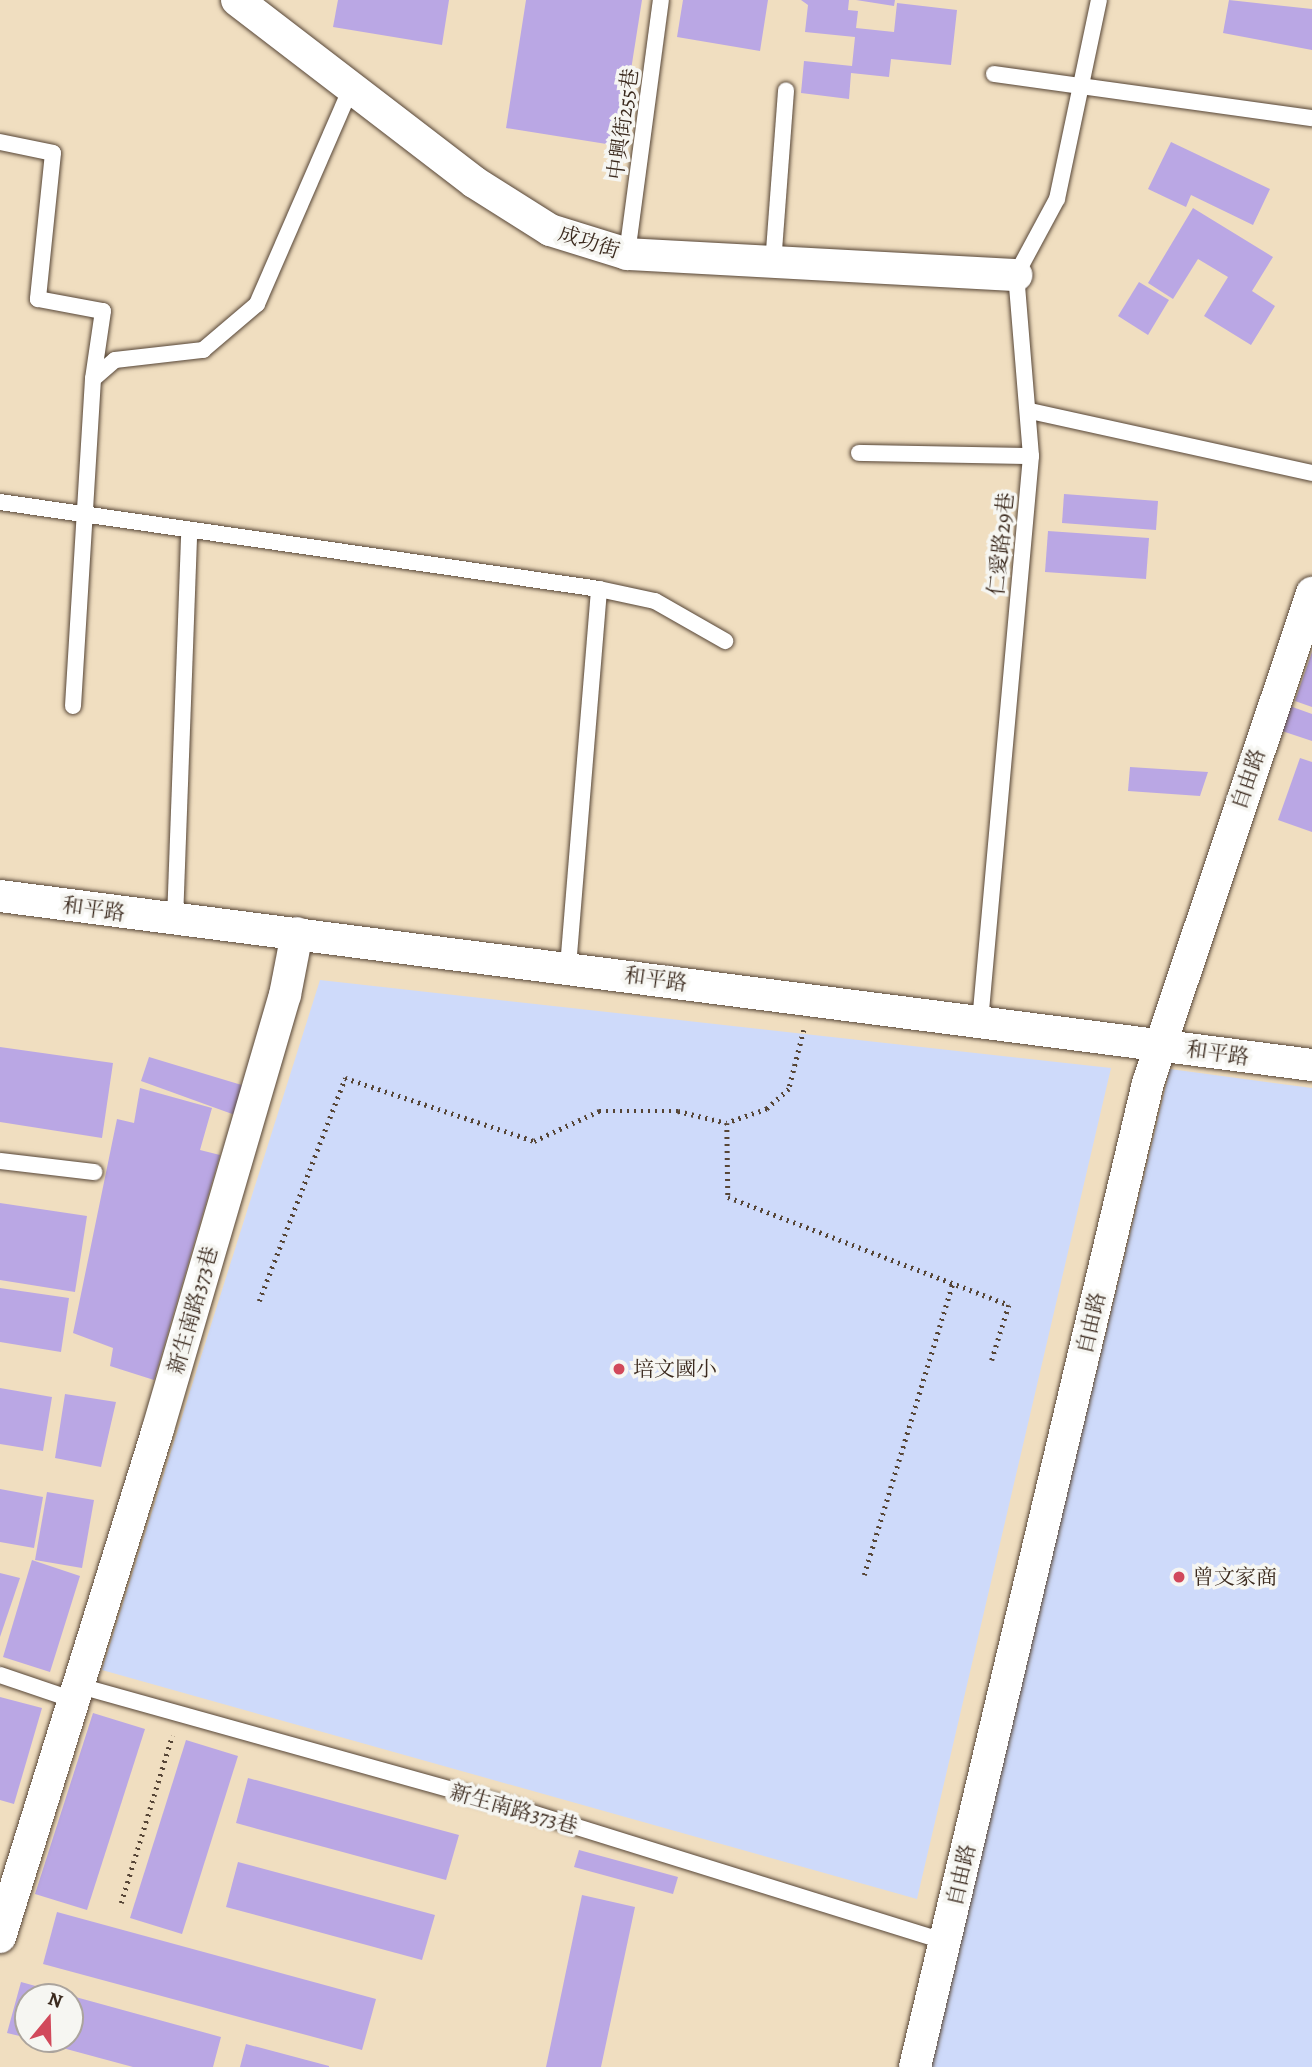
<!DOCTYPE html>
<meta charset="utf-8">
<style>
body{margin:0}
#map{position:relative;width:1312px;height:2067px;overflow:hidden;background:#f0dec0;font-family:Alegreya,"Noto Serif TC",serif}
div>[style]{position:absolute}
[style*='--x']{left:calc(var(--x)*1px);top:calc(var(--y)*1px);width:calc(var(--w)*1px);rotate:calc(var(--a)*1deg)}
.built>*{inset:0;background:#cedafa}
.building>*{inset:0;background:#baa7e4}
.path>*{height:4.5px;margin-top:-2.25px;transform-origin:0;background:repeating-linear-gradient(90deg,#564536 0 2px,transparent 0 7px)}
.roads{filter:drop-shadow(0 0 2px #564536) drop-shadow(0 0 2px #564536)}
.lane>*{height:16px;margin:-8px;padding:0 8px;transform-origin:8px;border-radius:8px;background:#fff}
.street>*{height:32px;margin:-16px;padding:0 16px;transform-origin:16px;border-radius:16px;background:#fff}
.dots>*{width:19px;height:19px;translate:-50% -50%;box-sizing:border-box;border:4px solid #f6f6f2;border-radius:50%}
span{translate:-50% -50%;white-space:nowrap;text-align:center;line-height:1.15;-webkit-text-stroke:7px #f6f6f2;paint-order:stroke}
.street-label{font-size:21px;color:#3b2a1e}
.poi-label{font-size:21px;color:#3b2a1e}
.left{translate:0 -50%;text-align:left}
.north{position:absolute;left:14px;top:1983px;width:70px;height:70px;box-sizing:border-box;background:#f6f6f2;border:2px solid #aba49d;border-radius:50%;rotate:19deg;font-size:19px;font-weight:700;line-height:28px;text-align:center;color:#3b2a1e}
.north::after{content:'';display:block;margin:auto;width:24px;height:32px;background:#d1495b;clip-path:polygon(50% 0,100% 100%,50% 72%,0 100%)}
</style>
<div id="map">
<div class="built">
<i style="clip-path:polygon(320px 980px,1111px 1068px,917px 1899px,102px 1670px)"></i>
<i style="clip-path:polygon(1170px 1069px,1312px 1088px,1312px 2067px,928px 2067px)"></i>
</div>
<div class="building">
<i style="clip-path:polygon(338px 0,449px 0,442px 45px,333px 27px)"></i>
<i style="clip-path:polygon(526px 0,642px 0,619px 146px,506px 128px)"></i>
<i style="clip-path:polygon(683px 0,768px 0,760px 51px,677px 37px)"></i>
<i style="clip-path:polygon(801px 0,849px 0,848px 10px,858px 11px,856px 28px,894px 32px,897px 3px,957px 10px,951px 65px,891px 59px,889px 77px,851px 73px,849px 99px,801px 93px,804px 61px,852px 66px,855px 37px,805px 32px,808px 5px)"></i>
<i style="clip-path:polygon(856px 0,895px 0,894px 6px)"></i>
<i style="clip-path:polygon(1229px 0,1312px 9px,1312px 50px,1223px 33px)"></i>
<i style="clip-path:polygon(1171px 142px,1270px 189px,1253px 225px,1191px 195px,1186px 207px,1148px 189px)"></i>
<i style="clip-path:polygon(1193px 208px,1273px 257px,1252px 291px,1275px 306px,1251px 345px,1204px 316px,1228px 277px,1198px 259px,1173px 299px,1148px 283px)"></i>
<i style="clip-path:polygon(1139px 282px,1169px 300px,1148px 335px,1118px 316px)"></i>
<i style="clip-path:polygon(1064px 494px,1158px 501px,1156px 530px,1062px 523px)"></i>
<i style="clip-path:polygon(1048px 531px,1149px 538px,1146px 579px,1045px 572px)"></i>
<i style="clip-path:polygon(1312px 652px,1312px 707px,1295px 701px)"></i>
<i style="clip-path:polygon(1287px 705px,1312px 714px,1312px 741px,1279px 730px)"></i>
<i style="clip-path:polygon(1300px 758px,1312px 762px,1312px 832px,1278px 820px)"></i>
<i style="clip-path:polygon(1130px 767px,1208px 772px,1200px 796px,1128px 791px)"></i>
<i style="clip-path:polygon(0 1047px,113px 1063px,102px 1138px,0 1122px)"></i>
<i style="clip-path:polygon(149px 1057px,245px 1086px,235px 1115px,141px 1081px)"></i>
<i style="clip-path:polygon(140px 1088px,212px 1108px,200px 1150px,220px 1155px,154px 1380px,110px 1366px,113px 1348px,73px 1333px,117px 1119px,134px 1123px)"></i>
<i style="clip-path:polygon(0 1203px,87px 1216px,75px 1292px,0 1280px)"></i>
<i style="clip-path:polygon(0 1288px,69px 1298px,61px 1352px,0 1342px)"></i>
<i style="clip-path:polygon(0 1388px,52px 1397px,43px 1451px,0 1444px)"></i>
<i style="clip-path:polygon(65px 1394px,116px 1402px,101px 1467px,55px 1458px)"></i>
<i style="clip-path:polygon(0 1489px,43px 1497px,34px 1548px,0 1542px)"></i>
<i style="clip-path:polygon(47px 1492px,94px 1500px,82px 1568px,35px 1560px)"></i>
<i style="clip-path:polygon(32px 1560px,80px 1576px,50px 1672px,3px 1657px)"></i>
<i style="clip-path:polygon(0 1573px,20px 1578px,0 1637px)"></i>
<i style="clip-path:polygon(0 1697px,42px 1708px,14px 1804px,0 1800px)"></i>
<i style="clip-path:polygon(93px 1713px,145px 1729px,87px 1910px,35px 1894px)"></i>
<i style="clip-path:polygon(186px 1740px,238px 1756px,182px 1934px,130px 1918px)"></i>
<i style="clip-path:polygon(248px 1778px,459px 1835px,446px 1880px,236px 1823px)"></i>
<i style="clip-path:polygon(579px 1850px,678px 1877px,673px 1894px,574px 1867px)"></i>
<i style="clip-path:polygon(238px 1862px,435px 1915px,422px 1960px,226px 1907px)"></i>
<i style="clip-path:polygon(582px 1895px,635px 1907px,601px 2067px,546px 2067px)"></i>
<i style="clip-path:polygon(57px 1912px,376px 1999px,362px 2050px,43px 1964px)"></i>
<i style="clip-path:polygon(21px 1982px,221px 2037px,213px 2067px,133px 2067px,33px 2040px,70px 2039px,70px 1997px,28px 1997px,28px 2038px,7px 2033px)"></i>
<i style="clip-path:polygon(246px 2044px,329px 2066px,329px 2067px,240px 2067px)"></i>
</div>
<div class="path">
<i style="--x:804;--y:1030;--w:61;--a:104.3"></i>
<i style="--x:789;--y:1089;--w:30;--a:138"></i>
<i style="--x:767;--y:1109;--w:42;--a:160.7"></i>
<i style="--x:727;--y:1123;--w:74;--a:89.2"></i>
<i style="--x:728;--y:1197;--w:301;--a:21"></i>
<i style="--x:1009;--y:1305;--w:58;--a:107.2"></i>
<i style="--x:259;--y:1301;--w:239;--a:-68.9"></i>
<i style="--x:345;--y:1078;--w:199;--a:18.4"></i>
<i style="--x:534;--y:1141;--w:72;--a:-24.8"></i>
<i style="--x:599;--y:1111;--w:79;--a:0"></i>
<i style="--x:678;--y:1111;--w:50;--a:13.8"></i>
<i style="--x:864;--y:1575;--w:306;--a:-73.1"></i>
<i style="--x:121;--y:1903;--w:175;--a:-73"></i>
</div>
<div class="roads">
<div class="lane">
<i style="--x:994;--y:74;--w:321;--a:7.9"></i>
<i style="--x:0;--y:142;--w:54;--a:11.7"></i>
<i style="--x:53;--y:153;--w:147;--a:95.9"></i>
<i style="--x:38;--y:299;--w:66;--a:10.5"></i>
<i style="--x:103;--y:311;--w:69;--a:98.4"></i>
<i style="--x:627;--y:254;--w:256;--a:-82.4"></i>
<i style="--x:773;--y:264;--w:174;--a:-85.7"></i>
<i style="--x:1030;--y:411;--w:289;--a:12.4"></i>
<i style="--x:859;--y:453;--w:172;--a:1"></i>
<i style="--x:0;--y:502;--w:605;--a:8.26"></i>
<i style="--x:599;--y:589;--w:57;--a:12.1"></i>
<i style="--x:655;--y:601;--w:81;--a:29.7"></i>
<i style="--x:73;--y:706;--w:328;--a:-86.5"></i>
<i style="--x:93;--y:379;--w:29;--a:-41"></i>
<i style="--x:115;--y:360;--w:89;--a:-6.5"></i>
<i style="--x:203;--y:350;--w:71;--a:-40.4"></i>
<i style="--x:257;--y:304;--w:239;--a:-66.5"></i>
<i style="--x:175;--y:920;--w:389;--a:-87.9"></i>
<i style="--x:568;--y:967;--w:379;--a:-85.3"></i>
<i style="--x:980;--y:1022;--w:568;--a:-84.85"></i>
<i style="--x:1031;--y:456;--w:182;--a:-94.7"></i>
<i style="--x:1016;--y:275;--w:86;--a:-61.7"></i>
<i style="--x:1057;--y:199;--w:203;--a:-78.1"></i>
<i style="--x:0;--y:1161;--w:95;--a:6.7"></i>
<i style="--x:0;--y:1675;--w:78;--a:18.7"></i>
<i style="--x:80;--y:1686;--w:453;--a:15.6"></i>
<i style="--x:516;--y:1808;--w:449;--a:17.3"></i>
</div>
<div class="street">
<i style="--x:237;--y:0;--w:299;--a:37.5"></i>
<i style="--x:474;--y:182;--w:90;--a:32.3"></i>
<i style="--x:550;--y:230;--w:81;--a:17.3"></i>
<i style="--x:627;--y:254;--w:390;--a:3.1"></i>
<i style="--x:0;--y:896;--w:1323;--a:7.34"></i>
<i style="--x:0;--y:1937;--w:532;--a:-72.72"></i>
<i style="--x:158;--y:1429;--w:452;--a:-73.7"></i>
<i style="--x:285;--y:995;--w:63;--a:-79"></i>
<i style="--x:915;--y:2067;--w:1011;--a:-76.68"></i>
<i style="--x:1148;--y:1083;--w:517;--a:-71.49"></i>
</div>
</div>
<div class="dots">
<i style="left:619px;top:1369px;background:#d1495b"></i>
<i style="left:1179px;top:1577px;background:#d1495b"></i>
</div>
<div class="street-label">
<span style="left:623px;top:124px;rotate:-82deg">中興街255巷</span>
<span style="left:589px;top:242px;rotate:18deg">成功街</span>
<span style="left:1001px;top:544px;rotate:-84deg">仁愛路29巷</span>
<span style="left:1248px;top:779px;rotate:-71deg">自由路</span>
<span style="left:94px;top:909px;rotate:8deg">和平路</span>
<span style="left:656px;top:979px;rotate:8deg">和平路</span>
<span style="left:1218px;top:1053px;rotate:8deg">和平路</span>
<span style="left:193px;top:1310px;rotate:-74deg">新生南路373巷</span>
<span style="left:1091px;top:1323px;rotate:-77deg">自由路</span>
<span style="left:514px;top:1809px;rotate:16deg">新生南路373巷</span>
<span style="left:961px;top:1875px;rotate:-77deg">自由路</span>
</div>
<div class="poi-label">
<span class="left" style="left:633px;top:1369px">培文國小</span>
<span class="left" style="left:1193px;top:1577px">曾文家商</span>
</div>
<div class="north">N</div>
</div>
